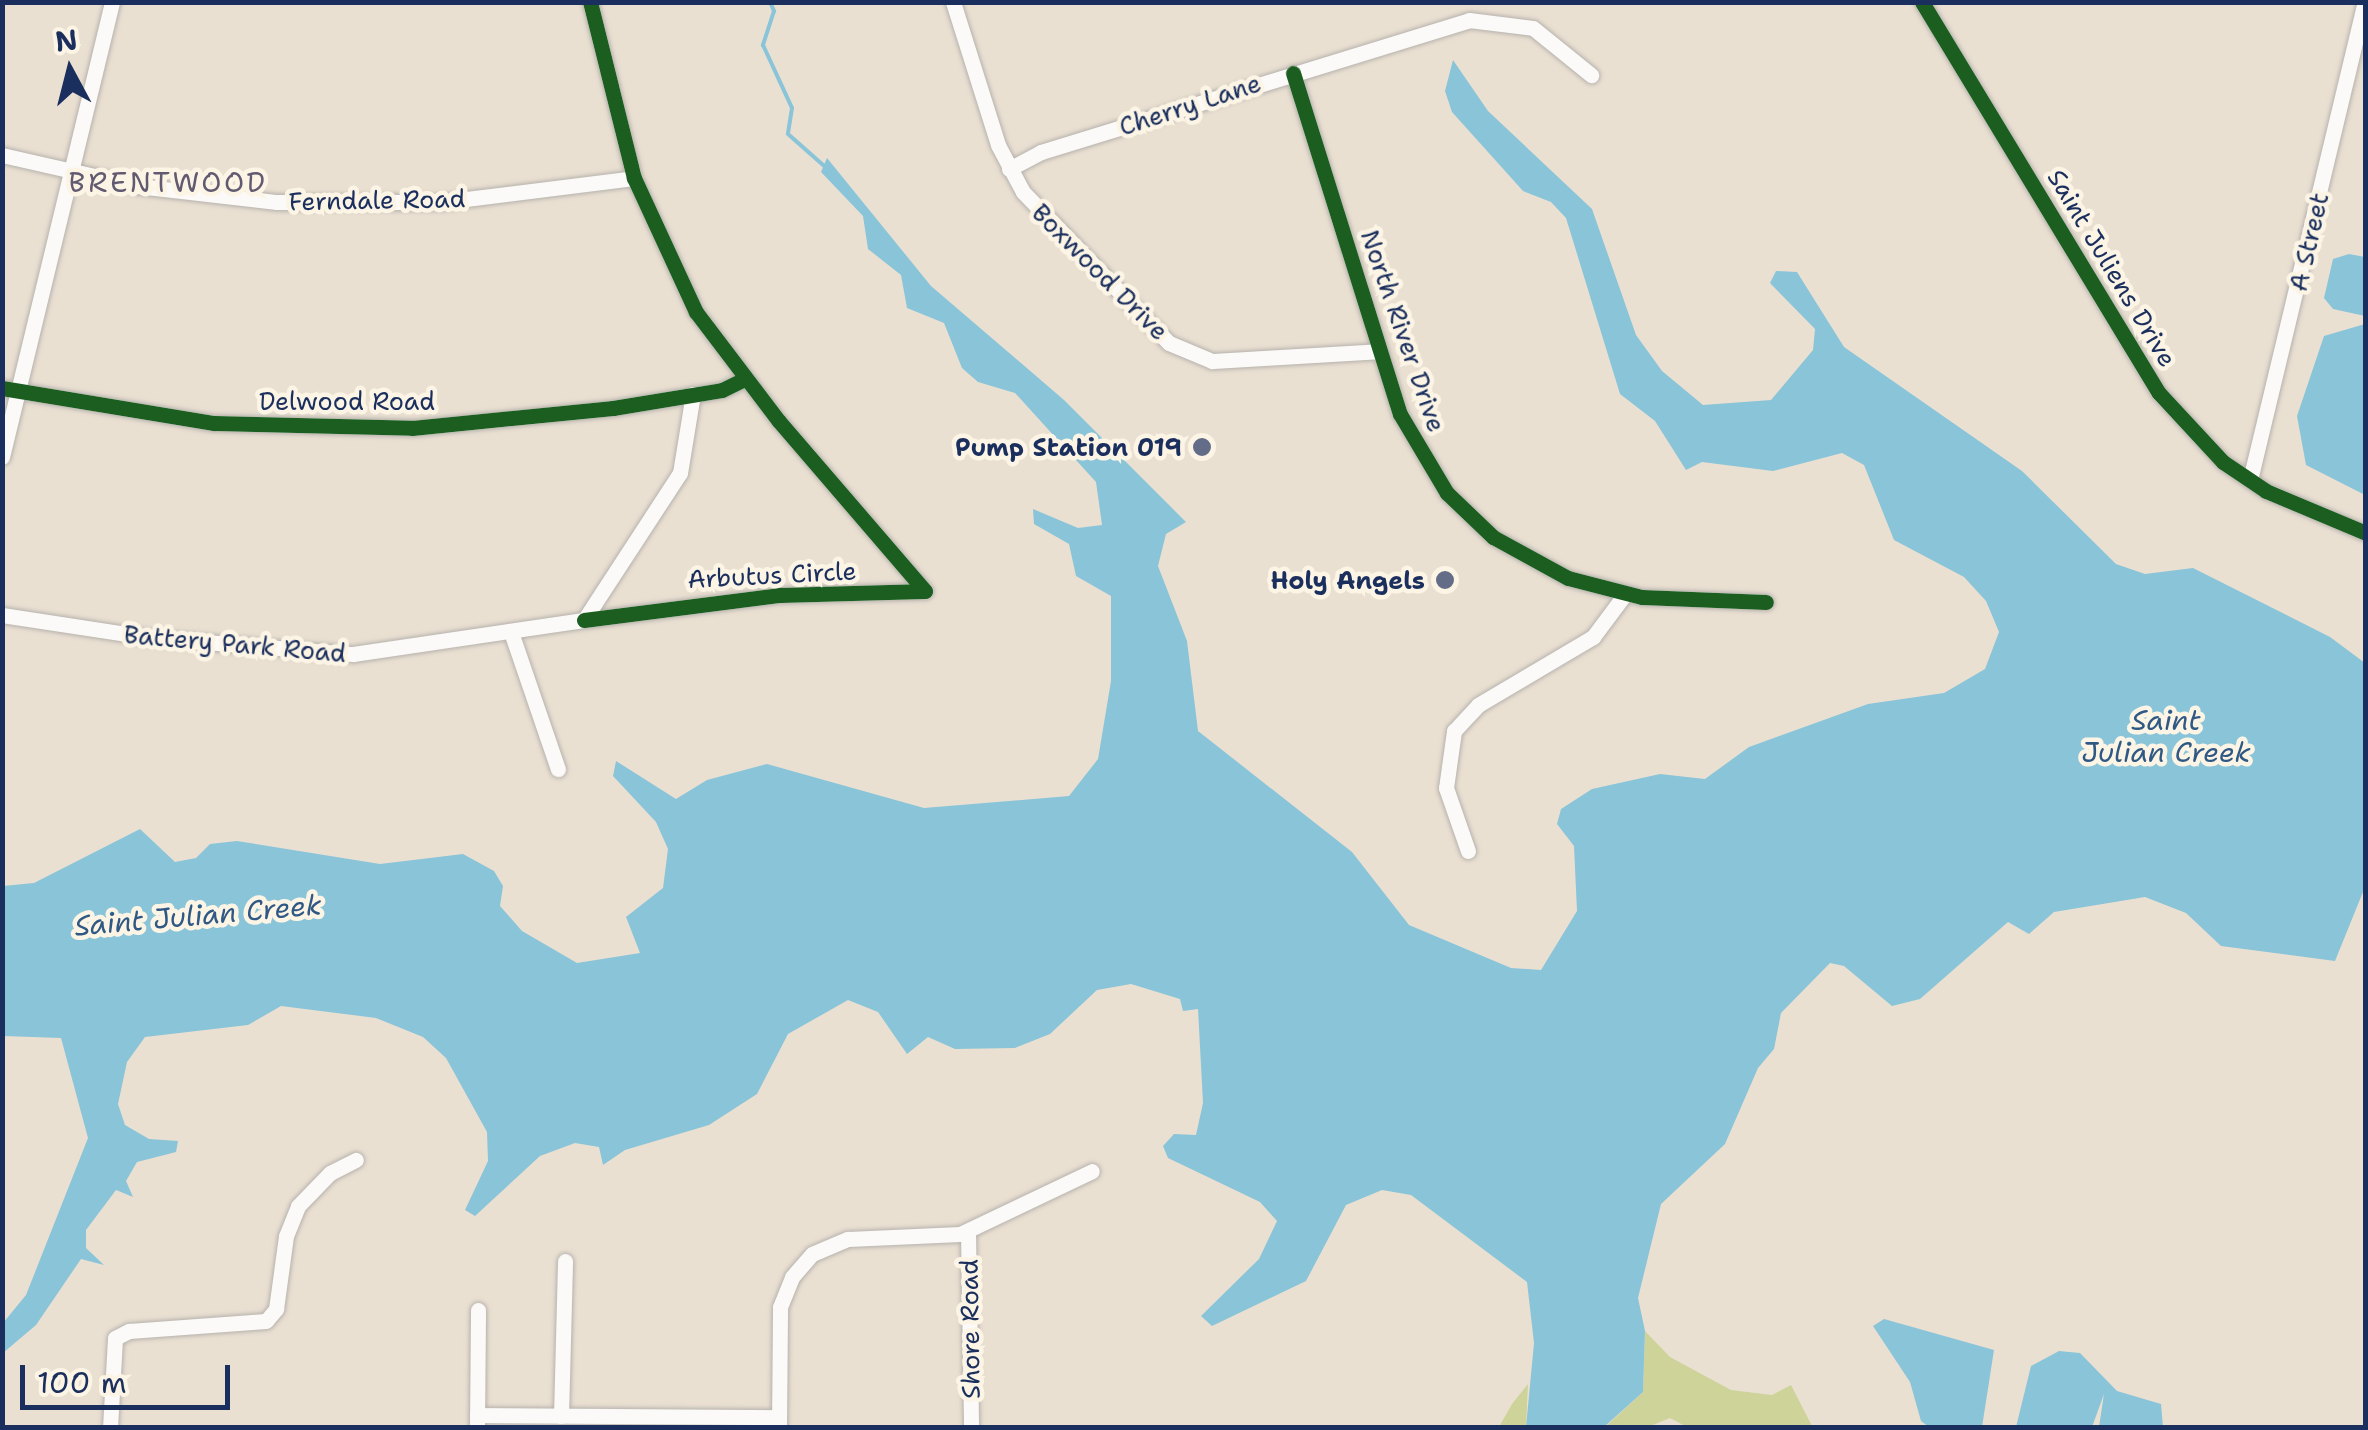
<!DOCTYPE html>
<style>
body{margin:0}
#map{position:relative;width:2368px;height:1430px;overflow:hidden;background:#eae0d2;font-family:"Shantell Sans",sans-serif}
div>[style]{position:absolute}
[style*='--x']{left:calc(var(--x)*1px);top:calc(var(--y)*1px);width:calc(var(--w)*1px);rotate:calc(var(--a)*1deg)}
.green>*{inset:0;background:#ced39a}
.water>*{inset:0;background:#89c4d9}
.stream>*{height:4px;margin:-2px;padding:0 2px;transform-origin:2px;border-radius:2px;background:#89c4d9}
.roads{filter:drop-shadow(0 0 2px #b6b2ad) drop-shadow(0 0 2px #b6b2ad)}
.minor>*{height:15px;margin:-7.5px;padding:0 7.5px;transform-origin:7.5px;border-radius:7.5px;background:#fcfaf8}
.cycleway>*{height:15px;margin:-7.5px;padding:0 7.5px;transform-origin:7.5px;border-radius:7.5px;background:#1b5e20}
.dots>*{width:28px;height:28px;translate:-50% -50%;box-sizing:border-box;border:5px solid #fcf5e5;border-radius:50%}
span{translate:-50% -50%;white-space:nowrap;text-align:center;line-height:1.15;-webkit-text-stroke:9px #fcf5e5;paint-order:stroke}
.street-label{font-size:25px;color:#1b2f5e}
.poi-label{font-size:25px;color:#1b2f5e;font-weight:700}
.right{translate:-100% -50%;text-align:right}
.neighbourhood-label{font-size:28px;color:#625a71;letter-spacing:2.5px}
.water-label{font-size:28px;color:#2f5884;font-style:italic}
.frame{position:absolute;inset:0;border:5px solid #1b2f5e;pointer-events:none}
.north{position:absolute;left:20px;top:20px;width:100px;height:100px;-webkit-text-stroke:8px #fcf5e5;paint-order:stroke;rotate:353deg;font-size:28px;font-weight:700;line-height:40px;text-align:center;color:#1b2f5e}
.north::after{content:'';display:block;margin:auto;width:35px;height:45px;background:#1b2f5e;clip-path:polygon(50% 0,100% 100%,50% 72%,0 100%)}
.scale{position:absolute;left:20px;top:1365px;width:210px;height:45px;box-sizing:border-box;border:5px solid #1b2f5e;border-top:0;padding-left:12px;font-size:30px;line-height:35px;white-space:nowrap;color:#1b2f5e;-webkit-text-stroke:8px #fcf5e5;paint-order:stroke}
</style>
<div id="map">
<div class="green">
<i style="clip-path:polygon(1645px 1331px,1670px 1357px,1731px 1390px,1772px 1395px,1791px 1385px,1812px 1426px,1687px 1427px,1670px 1418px,1648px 1427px,1604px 1428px,1643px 1392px)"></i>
<i style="clip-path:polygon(1528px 1384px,1526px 1427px,1499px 1427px,1512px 1404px)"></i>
</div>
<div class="water">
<i style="clip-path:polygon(1453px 60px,1488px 111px,1592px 209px,1636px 335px,1662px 371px,1703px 405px,1771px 400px,1813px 350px,1815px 329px,1770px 283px,1776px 271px,1797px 272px,1844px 347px,2022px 471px,2116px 564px,2145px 574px,2193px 568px,2330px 637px,2365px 663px,2365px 887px,2335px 961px,2221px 946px,2186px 913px,2145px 897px,2054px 912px,2029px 934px,2008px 922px,1920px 999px,1892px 1006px,1844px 966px,1830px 963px,1781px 1013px,1774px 1049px,1758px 1068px,1725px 1144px,1661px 1204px,1638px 1298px,1645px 1331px,1643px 1392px,1604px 1427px,1526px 1427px,1534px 1343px,1527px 1282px,1411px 1195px,1382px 1190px,1346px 1205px,1306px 1281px,1212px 1326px,1201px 1316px,1259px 1259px,1277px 1221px,1260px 1202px,1168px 1158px,1163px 1146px,1174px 1134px,1196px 1135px,1203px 1103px,1198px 1009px,1183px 1011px,1180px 999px,1131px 984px,1097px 990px,1050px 1034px,1015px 1048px,955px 1049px,928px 1037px,907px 1054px,878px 1012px,848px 1000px,788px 1034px,757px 1094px,709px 1125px,625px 1150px,603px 1165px,599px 1147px,575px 1143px,540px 1156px,475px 1216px,465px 1210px,488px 1161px,487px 1132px,446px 1058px,423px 1037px,376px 1018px,281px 1006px,248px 1025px,145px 1037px,127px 1062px,118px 1104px,125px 1125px,149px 1139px,178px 1141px,176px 1152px,137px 1162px,126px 1181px,133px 1197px,116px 1190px,86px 1230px,86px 1248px,104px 1265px,81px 1259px,36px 1325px,3px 1353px,3px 1323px,26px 1295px,88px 1138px,61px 1038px,3px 1036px,3px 886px,34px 883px,140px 829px,175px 862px,196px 858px,210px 844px,237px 841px,380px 864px,463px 854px,494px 871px,503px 886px,500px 906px,522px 931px,577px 963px,640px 953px,626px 917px,663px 888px,668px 849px,656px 822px,613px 776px,616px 761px,676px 799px,707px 780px,767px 764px,924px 808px,1069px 796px,1098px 759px,1111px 681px,1111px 596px,1076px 576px,1069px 544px,1034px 524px,1033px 509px,1078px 528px,1102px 525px,1096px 482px,1015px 393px,978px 382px,962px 368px,944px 323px,907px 308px,901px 275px,868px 249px,863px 216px,821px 172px,827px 158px,931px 286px,1064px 400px,1186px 522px,1166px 534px,1158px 566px,1187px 641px,1198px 731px,1352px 852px,1409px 925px,1511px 968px,1541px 970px,1577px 911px,1574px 846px,1557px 824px,1561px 809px,1592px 789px,1660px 774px,1705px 779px,1749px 747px,1868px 704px,1944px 693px,1985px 669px,1999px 632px,1986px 601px,1964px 577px,1894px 540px,1864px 465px,1842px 453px,1773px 471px,1702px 462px,1686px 470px,1655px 421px,1620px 394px,1566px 218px,1551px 202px,1523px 191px,1452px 112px,1445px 91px)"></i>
<i style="clip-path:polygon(2349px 254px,2365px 257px,2365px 316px,2333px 309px,2324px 298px,2333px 259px)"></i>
<i style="clip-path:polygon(2365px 324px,2366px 324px,2365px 495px,2306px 465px,2297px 416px,2324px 336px)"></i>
<i style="clip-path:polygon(1884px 1319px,1994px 1350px,1982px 1427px,1929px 1427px,1921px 1421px,1910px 1382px,1873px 1326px)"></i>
<i style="clip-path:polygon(2059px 1351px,2080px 1353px,2117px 1391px,2161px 1404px,2163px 1427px,2099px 1427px,2104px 1394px,2092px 1427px,2016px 1427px,2031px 1366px)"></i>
</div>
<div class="stream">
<i style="--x:770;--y:2;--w:10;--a:66"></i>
<i style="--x:774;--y:11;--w:36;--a:108"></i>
<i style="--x:763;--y:45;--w:69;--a:65.3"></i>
<i style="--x:792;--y:108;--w:26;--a:99"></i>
<i style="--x:788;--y:134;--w:48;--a:41.6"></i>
</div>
<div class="roads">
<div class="minor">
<i style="--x:953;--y:2;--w:150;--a:72.5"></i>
<i style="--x:998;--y:145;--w:53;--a:62"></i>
<i style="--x:1023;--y:192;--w:210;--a:46"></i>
<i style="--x:1169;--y:343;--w:47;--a:22.7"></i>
<i style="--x:1212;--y:361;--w:167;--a:-3.4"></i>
<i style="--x:1922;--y:2;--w:457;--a:58.8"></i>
<i style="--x:2159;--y:393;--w:94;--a:47.2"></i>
<i style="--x:2223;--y:462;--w:52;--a:34"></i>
<i style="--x:2266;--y:491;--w:108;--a:22.8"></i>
<i style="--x:1293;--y:73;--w:357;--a:72.6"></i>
<i style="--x:1400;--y:414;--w:92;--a:59.3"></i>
<i style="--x:1447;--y:493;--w:64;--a:43.7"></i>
<i style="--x:1493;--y:537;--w:85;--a:28.7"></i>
<i style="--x:1568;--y:578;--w:76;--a:14.4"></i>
<i style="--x:1642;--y:597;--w:124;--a:2.3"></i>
<i style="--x:2;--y:155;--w:139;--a:12.8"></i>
<i style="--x:138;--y:186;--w:140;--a:6.6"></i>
<i style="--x:277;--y:202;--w:165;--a:0"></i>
<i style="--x:442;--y:202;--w:193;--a:-7.1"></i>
<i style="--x:1009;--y:169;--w:36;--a:-28"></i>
<i style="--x:1041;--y:152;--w:448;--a:-17.1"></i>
<i style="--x:1469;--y:20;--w:64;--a:7.1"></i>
<i style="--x:1533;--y:28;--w:75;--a:39"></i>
<i style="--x:2;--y:388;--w:215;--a:9.4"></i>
<i style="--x:214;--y:423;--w:198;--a:1.4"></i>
<i style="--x:412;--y:428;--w:202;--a:-5.7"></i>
<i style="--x:613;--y:408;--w:110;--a:-9.4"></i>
<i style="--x:722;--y:390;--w:25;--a:-26"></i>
<i style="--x:2;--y:457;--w:468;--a:-76.4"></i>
<i style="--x:2250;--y:480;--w:492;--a:-76.5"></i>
<i style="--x:2;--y:615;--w:145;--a:8.7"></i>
<i style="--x:145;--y:637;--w:209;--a:4.7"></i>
<i style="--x:353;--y:654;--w:233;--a:-8.4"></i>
<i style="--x:584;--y:620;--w:176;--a:-56.9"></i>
<i style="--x:680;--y:473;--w:80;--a:-80.7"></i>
<i style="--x:584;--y:620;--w:198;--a:-7.3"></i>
<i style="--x:780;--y:595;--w:145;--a:-1.6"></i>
<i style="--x:925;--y:591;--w:225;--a:-130.7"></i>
<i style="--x:778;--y:420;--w:136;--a:-127.2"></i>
<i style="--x:696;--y:312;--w:148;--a:-114.8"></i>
<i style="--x:634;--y:178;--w:181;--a:-104"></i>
<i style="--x:511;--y:632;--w:145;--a:71.1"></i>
<i style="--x:1468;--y:851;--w:67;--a:-109.2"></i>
<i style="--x:1446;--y:788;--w:58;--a:-82"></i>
<i style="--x:1454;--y:731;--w:35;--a:-47"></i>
<i style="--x:1478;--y:705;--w:134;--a:-30.6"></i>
<i style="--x:1593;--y:637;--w:54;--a:-53.3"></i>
<i style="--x:968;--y:1231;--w:197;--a:89.1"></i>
<i style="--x:477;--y:1415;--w:302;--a:0.4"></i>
<i style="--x:561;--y:1416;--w:155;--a:-88.5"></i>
<i style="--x:110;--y:1428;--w:90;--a:-86.8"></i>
<i style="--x:115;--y:1338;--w:16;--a:-27"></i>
<i style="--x:129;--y:1331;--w:137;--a:-4.2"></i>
<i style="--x:266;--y:1321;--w:16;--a:-50"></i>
<i style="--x:276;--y:1309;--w:74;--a:-82.2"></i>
<i style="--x:286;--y:1236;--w:32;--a:-68"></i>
<i style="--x:298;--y:1206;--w:46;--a:-45.9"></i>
<i style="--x:330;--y:1173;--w:29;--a:-27"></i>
<i style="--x:477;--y:1428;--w:118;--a:-89.5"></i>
<i style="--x:779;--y:1428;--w:121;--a:-89.5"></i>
<i style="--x:780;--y:1307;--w:32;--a:-68"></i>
<i style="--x:792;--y:1277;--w:30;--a:-49"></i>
<i style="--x:812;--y:1254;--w:39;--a:-23"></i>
<i style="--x:848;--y:1239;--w:112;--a:-2.6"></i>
<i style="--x:960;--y:1234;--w:146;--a:-25.5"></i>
</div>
</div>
<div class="cycleway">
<i style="--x:1922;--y:2;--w:457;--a:58.8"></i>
<i style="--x:2159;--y:393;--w:94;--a:47.2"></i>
<i style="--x:2223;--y:462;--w:52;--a:34"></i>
<i style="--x:2266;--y:491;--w:108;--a:22.8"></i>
<i style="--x:1293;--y:73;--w:357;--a:72.6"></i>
<i style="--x:1400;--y:414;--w:92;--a:59.3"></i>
<i style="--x:1447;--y:493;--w:64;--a:43.7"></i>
<i style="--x:1493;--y:537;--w:85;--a:28.7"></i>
<i style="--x:1568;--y:578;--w:76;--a:14.4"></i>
<i style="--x:1642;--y:597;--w:124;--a:2.3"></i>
<i style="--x:2;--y:388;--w:215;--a:9.4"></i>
<i style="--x:214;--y:423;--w:198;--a:1.4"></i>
<i style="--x:412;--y:428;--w:202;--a:-5.7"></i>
<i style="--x:613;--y:408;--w:110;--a:-9.4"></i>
<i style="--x:722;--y:390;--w:25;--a:-26"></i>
<i style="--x:584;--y:620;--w:198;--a:-7.3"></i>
<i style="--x:780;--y:595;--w:145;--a:-1.6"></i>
<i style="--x:925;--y:591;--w:225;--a:-130.7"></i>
<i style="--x:778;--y:420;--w:136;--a:-127.2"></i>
<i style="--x:696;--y:312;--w:148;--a:-114.8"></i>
<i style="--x:634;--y:178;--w:181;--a:-104"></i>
</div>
<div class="dots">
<i style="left:1202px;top:447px;background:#636d87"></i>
<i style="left:1445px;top:580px;background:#636d87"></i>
</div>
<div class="street-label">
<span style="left:1190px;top:105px;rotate:-18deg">Cherry Lane</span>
<span style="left:377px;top:200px;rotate:-1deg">Ferndale Road</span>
<span style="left:2309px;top:242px;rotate:-77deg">A Street</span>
<span style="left:2112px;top:268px;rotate:59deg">Saint Juliens Drive</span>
<span style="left:1100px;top:272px;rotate:45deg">Boxwood Drive</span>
<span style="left:1403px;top:331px;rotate:71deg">North River Drive</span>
<span style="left:347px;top:401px">Delwood Road</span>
<span style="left:772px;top:575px;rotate:-3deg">Arbutus Circle</span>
<span style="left:235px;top:644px;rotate:5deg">Battery Park Road</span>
<span style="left:970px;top:1329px;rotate:-91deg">Shore Road</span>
</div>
<div class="poi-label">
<span class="right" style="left:1182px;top:447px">Pump Station 019</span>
<span class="right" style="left:1425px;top:580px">Holy Angels</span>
</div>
<div class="neighbourhood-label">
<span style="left:168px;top:182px">BRENTWOOD</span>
</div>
<div class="water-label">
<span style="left:2166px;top:736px">Saint<br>Julian Creek</span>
<span style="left:198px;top:915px;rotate:-5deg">Saint Julian Creek</span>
</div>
<div class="frame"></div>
<div class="north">N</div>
<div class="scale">100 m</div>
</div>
